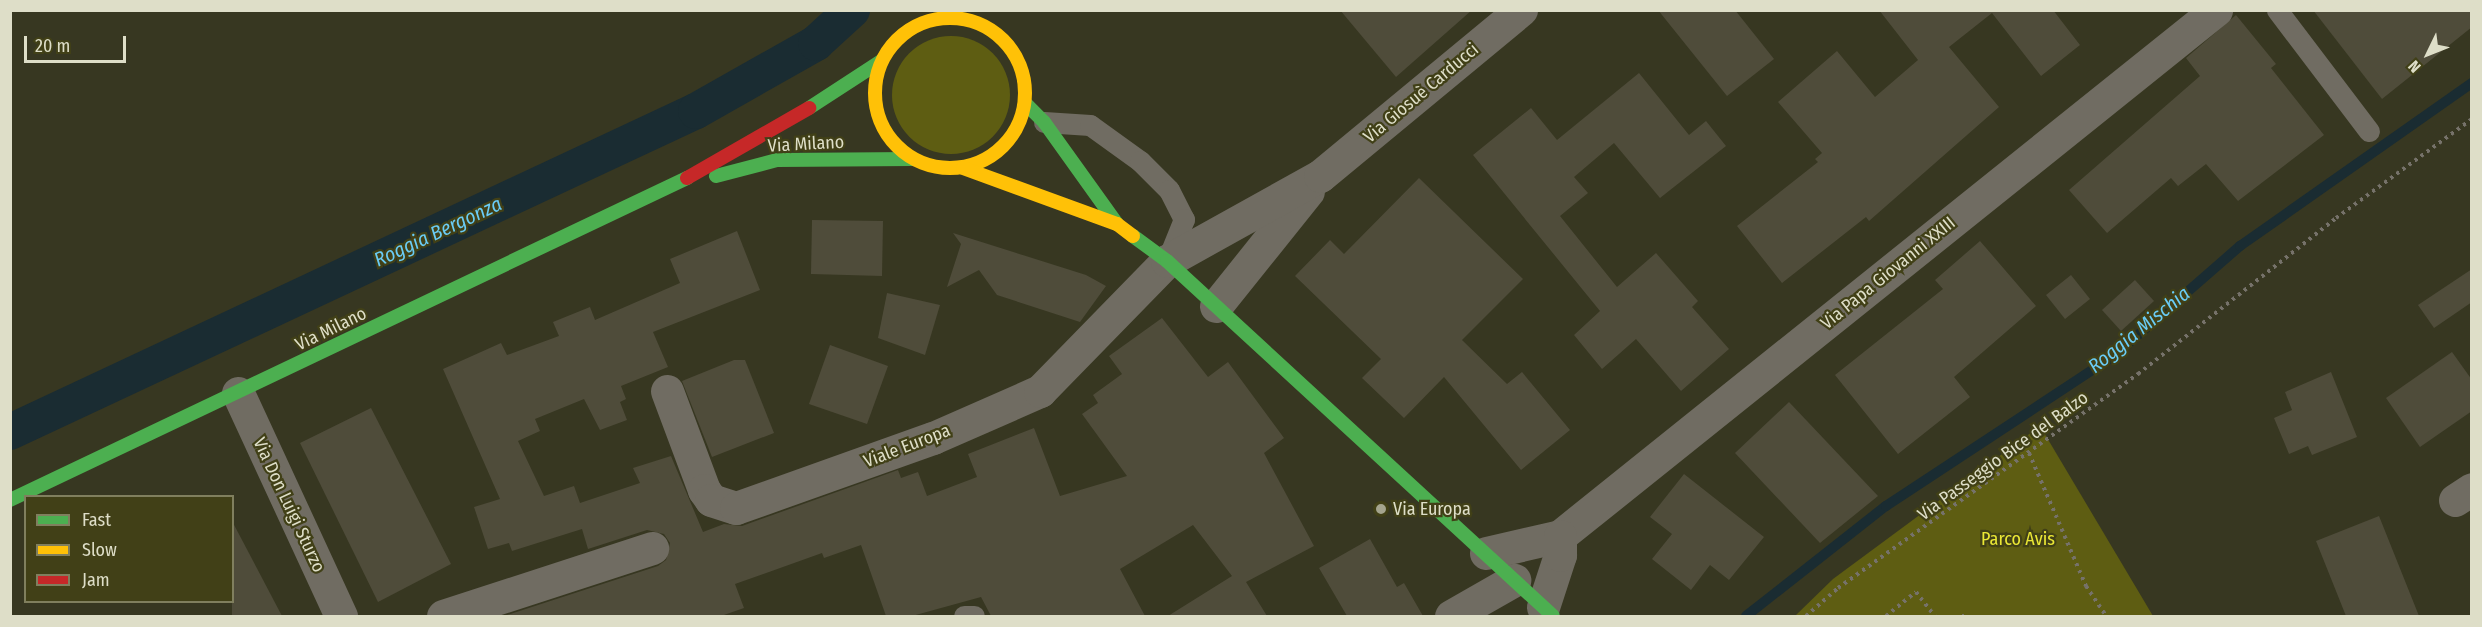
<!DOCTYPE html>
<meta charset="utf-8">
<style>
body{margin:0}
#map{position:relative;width:2482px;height:627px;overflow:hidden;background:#373721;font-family:"Fira Sans Condensed",sans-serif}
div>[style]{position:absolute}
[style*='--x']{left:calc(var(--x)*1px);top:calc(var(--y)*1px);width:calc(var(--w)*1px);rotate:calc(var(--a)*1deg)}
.green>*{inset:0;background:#5e5d12}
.round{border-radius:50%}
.stream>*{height:10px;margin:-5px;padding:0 5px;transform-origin:5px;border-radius:5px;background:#1a2c32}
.canal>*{height:36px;margin:-18px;padding:0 18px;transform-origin:18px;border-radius:18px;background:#1a2c32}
.building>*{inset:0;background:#4f4c3a}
.path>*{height:4px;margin-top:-2px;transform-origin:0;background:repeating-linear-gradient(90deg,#76726a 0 3px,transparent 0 7.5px)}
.lane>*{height:21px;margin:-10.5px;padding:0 10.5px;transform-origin:10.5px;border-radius:10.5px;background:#706c62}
.street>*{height:33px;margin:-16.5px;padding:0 16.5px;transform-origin:16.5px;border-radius:16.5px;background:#706c62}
.fast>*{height:14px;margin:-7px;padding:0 7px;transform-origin:7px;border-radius:7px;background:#4caf50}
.slow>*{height:14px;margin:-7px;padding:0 7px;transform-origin:7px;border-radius:7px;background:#ffc107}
.slow>.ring{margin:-7px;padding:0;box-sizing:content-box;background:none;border:14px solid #ffc107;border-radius:50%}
.jam>*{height:14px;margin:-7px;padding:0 7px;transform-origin:7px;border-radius:7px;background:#c62828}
.dots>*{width:16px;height:16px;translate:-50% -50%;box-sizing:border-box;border:3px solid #414017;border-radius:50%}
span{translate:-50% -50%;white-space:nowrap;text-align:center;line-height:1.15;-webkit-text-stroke:4.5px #414017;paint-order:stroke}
.street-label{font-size:18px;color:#dedec8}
.poi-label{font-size:18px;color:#dedec8}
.left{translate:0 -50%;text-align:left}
.park-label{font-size:18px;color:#ebe835}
.water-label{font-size:20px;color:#6accf6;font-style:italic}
.frame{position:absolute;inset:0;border:12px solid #dedec8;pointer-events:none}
.legend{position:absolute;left:24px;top:495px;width:210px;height:108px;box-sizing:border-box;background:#414017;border:2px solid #807f5e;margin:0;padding:8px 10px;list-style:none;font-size:18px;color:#dedec8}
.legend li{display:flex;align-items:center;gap:12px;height:30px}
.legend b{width:30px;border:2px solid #807f5e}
.north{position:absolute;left:2398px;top:24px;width:60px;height:60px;-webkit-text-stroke:4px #414017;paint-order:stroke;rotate:227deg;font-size:16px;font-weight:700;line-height:24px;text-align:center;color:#dedec8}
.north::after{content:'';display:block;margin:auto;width:21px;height:27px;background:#dedec8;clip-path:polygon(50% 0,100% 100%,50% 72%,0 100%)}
.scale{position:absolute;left:24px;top:36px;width:102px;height:27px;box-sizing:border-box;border:3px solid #dedec8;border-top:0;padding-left:8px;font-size:18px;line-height:21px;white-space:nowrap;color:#dedec8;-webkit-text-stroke:4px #414017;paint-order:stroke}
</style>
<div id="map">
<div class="green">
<i class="round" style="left:892px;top:36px;width:118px;height:118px"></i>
<i style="clip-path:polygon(2040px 426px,2153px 616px,1795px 616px,1833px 579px)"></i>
</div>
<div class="stream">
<i style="--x:1746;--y:616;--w:178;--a:-38.2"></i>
<i style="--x:1886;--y:506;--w:274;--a:-33.4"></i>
<i style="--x:2115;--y:355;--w:166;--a:-41.1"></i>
<i style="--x:2240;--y:246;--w:284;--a:-35.1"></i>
</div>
<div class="canal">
<i style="--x:10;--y:432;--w:757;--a:-25.08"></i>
<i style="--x:696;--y:111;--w:138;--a:-29.5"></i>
<i style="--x:816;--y:43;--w:49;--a:-42.5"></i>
</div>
<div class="building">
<i style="clip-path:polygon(1340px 10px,1472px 10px,1396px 77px)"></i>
<i style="clip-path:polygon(1658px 10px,1735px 10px,1774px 59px,1727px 96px)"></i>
<i style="clip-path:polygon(1879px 10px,2053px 10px,2080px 45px,2041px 76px,1992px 13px,1949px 47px,1999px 107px,1869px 221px,1866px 217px,1782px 283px,1737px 226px,1818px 162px,1815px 159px,1822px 153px,1778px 102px,1837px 51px,1875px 97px,1918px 60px)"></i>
<i style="clip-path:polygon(2313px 10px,2472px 10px,2472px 27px,2382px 99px)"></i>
<i style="clip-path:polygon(2236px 15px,2276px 64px,2271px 68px,2324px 135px,2238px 201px,2206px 164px,2178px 186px,2171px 178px,2107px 233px,2069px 190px,2200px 76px,2186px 58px)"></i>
<i style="clip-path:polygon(1639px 73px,1689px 135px,1706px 121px,1726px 146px,1660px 198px,1614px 143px,1574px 177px,1588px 193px,1560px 216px,1617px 287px,1656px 253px,1698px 301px,1692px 307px,1729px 349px,1681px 391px,1636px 339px,1602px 369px,1574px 335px,1600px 311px,1473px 155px,1531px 108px,1557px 140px)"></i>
<i style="clip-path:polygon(1419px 178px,1523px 279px,1462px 340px,1507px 384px,1522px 372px,1570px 430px,1521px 470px,1444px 377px,1404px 418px,1362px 378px,1381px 359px,1295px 276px,1330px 240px,1344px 254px)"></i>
<i style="clip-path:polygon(812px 220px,883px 221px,882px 276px,811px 274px)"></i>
<i style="clip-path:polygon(737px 231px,760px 290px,653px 332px,668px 367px,621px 386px,626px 399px,620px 402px,627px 420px,600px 430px,584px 399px,535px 419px,540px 431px,518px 441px,544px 496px,574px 486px,580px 503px,640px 483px,633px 468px,671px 456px,703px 532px,724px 524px,742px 526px,898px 470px,901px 478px,918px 472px,927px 496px,977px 477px,968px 454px,1034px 428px,1060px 496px,1127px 476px,1082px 414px,1098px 403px,1093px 395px,1122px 374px,1109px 356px,1162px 318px,1208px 377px,1228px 362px,1284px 438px,1264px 453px,1314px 546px,1246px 582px,1267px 616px,1168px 616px,1232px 576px,1193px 525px,1120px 569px,1145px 616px,991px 616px,981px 597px,912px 616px,886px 616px,861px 545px,824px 558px,822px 553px,735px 584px,744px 608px,721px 616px,504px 616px,658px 566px,666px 560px,670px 543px,664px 534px,647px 530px,588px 549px,582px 529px,512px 551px,509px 543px,488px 549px,474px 507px,500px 499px,443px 369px,501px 343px,507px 355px,559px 336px,553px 322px,590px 307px,595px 320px,680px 283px,670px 259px)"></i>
<i style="clip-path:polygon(953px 233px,1086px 275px,1106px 286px,1080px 322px,997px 295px,979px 270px,947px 287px,961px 244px)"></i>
<i style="clip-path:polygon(1980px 241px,2036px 306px,1954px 377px,1970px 397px,1898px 454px,1835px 375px,1943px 289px,1935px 280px)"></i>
<i style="clip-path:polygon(2472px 269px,2472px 302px,2434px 328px,2418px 305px)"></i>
<i style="clip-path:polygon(2071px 275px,2090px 299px,2065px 319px,2046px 295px)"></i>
<i style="clip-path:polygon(2135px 280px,2154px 301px,2121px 331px,2102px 310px)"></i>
<i style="clip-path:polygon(887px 293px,940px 305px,925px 355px,878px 338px)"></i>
<i style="clip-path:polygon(830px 345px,888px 366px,867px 424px,809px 404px)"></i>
<i style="clip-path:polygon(2452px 352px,2472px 380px,2472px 411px,2420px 447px,2386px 398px)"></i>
<i style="clip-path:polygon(734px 360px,745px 360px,774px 433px,712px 457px,682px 381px)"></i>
<i style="clip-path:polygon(2331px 372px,2357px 437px,2312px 455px,2308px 446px,2289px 454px,2274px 418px,2292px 410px,2285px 392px)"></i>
<i style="clip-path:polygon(1789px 402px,1878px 496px,1820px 543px,1735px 453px)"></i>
<i style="clip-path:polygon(371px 408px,451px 564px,378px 602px,300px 443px)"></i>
<i style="clip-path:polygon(1684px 474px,1764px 537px,1729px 580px,1710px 565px,1691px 590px,1652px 559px,1672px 534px,1650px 517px)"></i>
<i style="clip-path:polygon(2379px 516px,2419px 616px,2346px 616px,2316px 541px)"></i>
<i style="clip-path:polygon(232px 521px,282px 616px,232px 616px)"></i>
<i style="clip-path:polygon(1370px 539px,1397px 587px,1404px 583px,1423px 616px,1347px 616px,1319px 568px)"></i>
</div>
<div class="path">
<i style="--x:2029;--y:453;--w:145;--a:66.8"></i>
<i style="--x:2086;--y:586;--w:36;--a:56"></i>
<i style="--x:1806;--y:616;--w:43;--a:-41.2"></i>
<i style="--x:1838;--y:588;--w:369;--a:-35.5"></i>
<i style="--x:2138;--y:374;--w:252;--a:-38.2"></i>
<i style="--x:2336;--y:218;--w:168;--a:-36.1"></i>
<i style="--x:1886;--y:616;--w:38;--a:-39"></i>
<i style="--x:1916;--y:592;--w:31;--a:52"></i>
<i style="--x:1962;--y:616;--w:2;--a:0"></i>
</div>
<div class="lane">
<i style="--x:2277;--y:10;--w:152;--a:52.8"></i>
<i style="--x:1044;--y:122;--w:46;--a:3.7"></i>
<i style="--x:1090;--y:125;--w:62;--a:35.8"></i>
<i style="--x:1140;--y:161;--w:41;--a:45"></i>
<i style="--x:1169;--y:190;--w:33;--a:63"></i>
<i style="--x:1184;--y:219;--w:45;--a:112"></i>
<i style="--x:964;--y:616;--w:10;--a:0"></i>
</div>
<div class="street">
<i style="--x:1216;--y:306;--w:147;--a:-51.3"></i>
<i style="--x:667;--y:391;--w:106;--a:69.5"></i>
<i style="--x:704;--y:490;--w:12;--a:55"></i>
<i style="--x:711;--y:500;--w:26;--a:18"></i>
<i style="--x:736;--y:508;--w:209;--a:-19.6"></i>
<i style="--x:933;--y:438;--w:117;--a:-23.7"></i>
<i style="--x:1040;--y:391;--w:182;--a:-45.7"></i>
<i style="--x:1167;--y:261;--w:175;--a:-29.1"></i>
<i style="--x:1320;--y:176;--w:261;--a:-39.6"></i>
<i style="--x:238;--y:393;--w:246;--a:65.2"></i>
<i style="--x:2455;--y:500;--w:20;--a:-33"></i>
<i style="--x:1486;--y:553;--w:76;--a:-12.9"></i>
<i style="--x:1560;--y:536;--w:841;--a:-38.72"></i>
<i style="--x:1543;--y:607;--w:55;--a:-71.9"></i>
<i style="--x:1560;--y:555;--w:19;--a:-90"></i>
<i style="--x:443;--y:616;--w:220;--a:-18"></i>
<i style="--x:1451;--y:616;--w:73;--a:-29.7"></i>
</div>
<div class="fast">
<i style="--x:1025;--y:103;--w:27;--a:45"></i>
<i style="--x:1044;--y:122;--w:125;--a:54.4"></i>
<i style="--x:809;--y:108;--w:86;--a:-33.1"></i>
<i style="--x:716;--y:176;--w:63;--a:-14.7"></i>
<i style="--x:777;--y:160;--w:136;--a:-0.4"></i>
<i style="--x:1133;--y:236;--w:42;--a:36.3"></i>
<i style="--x:1167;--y:261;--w:524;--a:42.6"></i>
<i style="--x:10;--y:500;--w:750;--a:-25.44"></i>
</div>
<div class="slow">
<i class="ring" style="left:875px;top:18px;width:136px;height:136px"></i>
<i style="--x:963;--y:168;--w:164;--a:20"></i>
<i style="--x:1117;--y:224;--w:20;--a:37"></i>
</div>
<div class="jam">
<i style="--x:687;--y:178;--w:141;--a:-29.8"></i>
</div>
<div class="dots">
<i style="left:1381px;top:509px;background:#a4a48e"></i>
</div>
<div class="street-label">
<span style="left:1421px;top:93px;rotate:-40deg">Via Giosuè Carducci</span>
<span style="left:806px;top:144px;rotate:-3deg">Via Milano</span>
<span style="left:1888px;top:273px;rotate:-39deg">Via Papa Giovanni XXIII</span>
<span style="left:331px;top:329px;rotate:-26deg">Via Milano</span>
<span style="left:907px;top:446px;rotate:-21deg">Viale Europa</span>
<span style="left:2003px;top:456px;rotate:-36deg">Via Passeggio Bice del Balzo</span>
<span style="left:289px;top:505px;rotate:65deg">Via Don Luigi Sturzo</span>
</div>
<div class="poi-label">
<span class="left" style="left:1393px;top:509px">Via Europa</span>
</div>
<div class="park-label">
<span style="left:2018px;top:539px">Parco Avis</span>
</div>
<div class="water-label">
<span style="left:438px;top:232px;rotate:-25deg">Roggia Bergonza</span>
<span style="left:2139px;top:330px;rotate:-39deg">Roggia Mischia</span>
</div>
<div class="frame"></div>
<ul class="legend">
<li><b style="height:8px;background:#4caf50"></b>Fast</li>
<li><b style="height:8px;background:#ffc107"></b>Slow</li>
<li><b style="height:8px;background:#c62828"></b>Jam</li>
</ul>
<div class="north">N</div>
<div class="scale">20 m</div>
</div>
